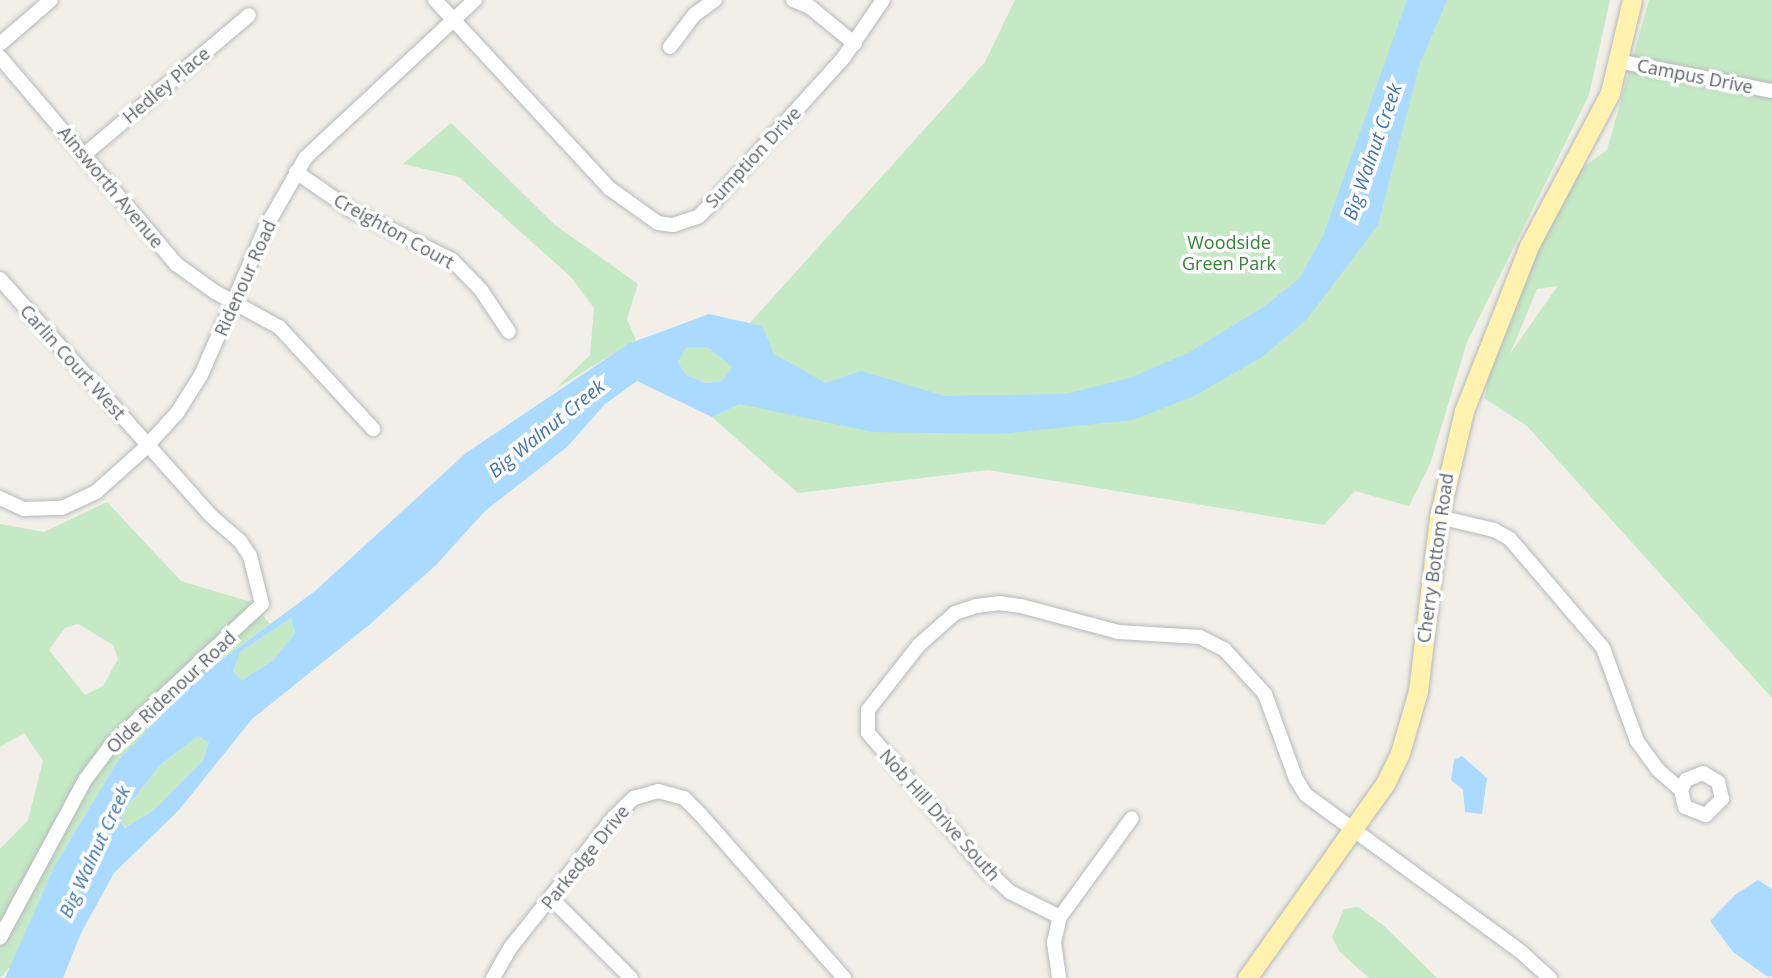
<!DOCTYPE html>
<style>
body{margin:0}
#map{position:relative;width:1772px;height:978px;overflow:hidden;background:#f1efe8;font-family:"Open Sans",sans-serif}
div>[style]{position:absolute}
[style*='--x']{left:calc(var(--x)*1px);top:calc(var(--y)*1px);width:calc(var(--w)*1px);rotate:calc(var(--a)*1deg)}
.green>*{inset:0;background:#c5e8c5}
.water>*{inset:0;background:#aadaff}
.roads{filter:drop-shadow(0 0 2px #b5b8bc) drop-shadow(0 0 2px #b5b8bc)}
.minor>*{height:14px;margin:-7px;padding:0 7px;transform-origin:7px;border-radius:7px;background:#fff}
.major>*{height:19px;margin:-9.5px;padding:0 9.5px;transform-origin:9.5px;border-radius:9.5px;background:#fff2af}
span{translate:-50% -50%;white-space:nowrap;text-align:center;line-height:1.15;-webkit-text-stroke:7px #fff;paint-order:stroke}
.street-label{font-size:18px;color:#5f6368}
.park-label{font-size:18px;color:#348238}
.water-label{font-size:19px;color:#4174aa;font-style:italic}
</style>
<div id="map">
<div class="green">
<i style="clip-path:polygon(1015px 0,1610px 0,1589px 95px,1467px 342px,1430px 464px,1409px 506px,1355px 491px,1324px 525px,988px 470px,798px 493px,712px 417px,740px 404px,730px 345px,985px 62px)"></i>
<i style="clip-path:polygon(evenodd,1649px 0,1772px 0,1772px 698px,1527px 426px,1485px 399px,1489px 370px,1540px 239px,1577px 172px,1607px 150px,1649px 0,1557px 286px,1557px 287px,1510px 354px,1537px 289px,1557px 286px)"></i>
<i style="clip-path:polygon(451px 123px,555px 225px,638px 284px,627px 319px,636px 340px,555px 389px,590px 355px,594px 308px,571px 277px,459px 177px,403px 164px)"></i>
<i style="clip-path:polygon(707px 347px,732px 367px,722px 381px,706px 383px,686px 375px,678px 362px,686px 348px)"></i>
<i style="clip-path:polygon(evenodd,107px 502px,181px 581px,251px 602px,270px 624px,201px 675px,118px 760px,54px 867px,11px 966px,0 978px,0 849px,28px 820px,43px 761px,24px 733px,0 747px,0 524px,44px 532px,107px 502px,78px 624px,113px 645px,118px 659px,103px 686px,85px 695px,49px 650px,65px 628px,78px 624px)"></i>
<i style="clip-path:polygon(291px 618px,295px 633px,273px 660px,242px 680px,233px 672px,240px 652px)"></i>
<i style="clip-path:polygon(198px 736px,209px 743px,203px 760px,153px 811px,126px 828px,120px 821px,130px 803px,161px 764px)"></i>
<i style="clip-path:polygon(1358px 907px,1383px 925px,1437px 978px,1369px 978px,1339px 951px,1332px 937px,1344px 909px)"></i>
</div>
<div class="water">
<i style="clip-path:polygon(evenodd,1407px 0,1447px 0,1419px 66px,1378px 225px,1307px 319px,1262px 357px,1194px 396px,1133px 420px,999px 434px,873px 432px,740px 404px,712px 417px,637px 381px,605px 404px,567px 447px,485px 511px,436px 565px,369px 625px,252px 719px,179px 810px,114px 873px,81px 933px,63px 978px,5px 978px,54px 867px,118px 760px,201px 675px,315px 591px,466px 453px,628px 344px,709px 314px,762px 326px,774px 354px,826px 383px,861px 371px,945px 396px,1066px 394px,1130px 378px,1188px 353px,1265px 306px,1299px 279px,1323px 236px,1407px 0,707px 347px,732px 367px,722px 381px,706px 383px,686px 375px,678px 362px,686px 348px,707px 347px,1407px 0,291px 618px,295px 633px,273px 660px,242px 680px,233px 672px,240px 652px,291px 618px,1407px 0,198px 736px,209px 743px,203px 760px,153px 811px,125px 828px,120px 821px,130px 803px,161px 764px,198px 736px)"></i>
<i style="clip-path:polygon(1462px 756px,1487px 778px,1482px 814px,1465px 812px,1463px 790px,1451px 780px,1454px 760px)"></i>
<i style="clip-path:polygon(1758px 880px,1772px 889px,1772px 976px,1768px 977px,1733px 952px,1710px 921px,1735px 895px)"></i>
</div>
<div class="roads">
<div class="minor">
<i style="--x:435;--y:0;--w:256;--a:47.2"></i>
<i style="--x:609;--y:188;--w:60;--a:35.5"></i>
<i style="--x:658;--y:223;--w:15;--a:8"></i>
<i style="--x:673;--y:225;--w:26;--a:-18"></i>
<i style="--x:698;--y:217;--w:24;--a:-45"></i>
<i style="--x:715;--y:200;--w:193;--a:-47.9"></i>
<i style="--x:844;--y:57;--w:69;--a:-55.6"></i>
<i style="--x:793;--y:0;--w:18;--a:22"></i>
<i style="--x:810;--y:7;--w:58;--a:39.4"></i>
<i style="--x:0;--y:44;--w:67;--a:-40.8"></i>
<i style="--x:670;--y:47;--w:40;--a:-53"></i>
<i style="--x:694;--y:15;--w:26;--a:-36"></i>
<i style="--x:0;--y:57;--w:272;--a:49.6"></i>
<i style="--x:176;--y:264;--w:48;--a:35.7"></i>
<i style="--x:215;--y:292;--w:73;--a:28.7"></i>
<i style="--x:279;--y:327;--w:139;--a:47.3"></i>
<i style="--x:1617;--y:61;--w:158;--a:11"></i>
<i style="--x:84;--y:155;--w:216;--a:-40.3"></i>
<i style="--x:296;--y:172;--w:67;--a:34.6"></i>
<i style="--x:351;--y:210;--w:113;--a:26.3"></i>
<i style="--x:452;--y:260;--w:42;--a:46"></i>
<i style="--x:481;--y:290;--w:50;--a:56.3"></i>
<i style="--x:0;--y:279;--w:316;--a:48.3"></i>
<i style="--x:210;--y:515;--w:40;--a:41"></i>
<i style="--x:240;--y:541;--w:18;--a:56"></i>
<i style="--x:250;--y:556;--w:49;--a:76"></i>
<i style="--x:262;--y:604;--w:205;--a:137"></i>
<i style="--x:112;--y:744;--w:45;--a:126.9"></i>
<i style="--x:85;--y:780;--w:179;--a:118.3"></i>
<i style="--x:0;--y:498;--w:26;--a:25"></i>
<i style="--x:24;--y:509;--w:38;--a:-2"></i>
<i style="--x:62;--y:508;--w:38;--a:-25"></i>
<i style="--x:96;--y:492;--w:66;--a:-41.9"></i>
<i style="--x:145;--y:448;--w:47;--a:-47.6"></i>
<i style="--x:177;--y:413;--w:45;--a:-57.7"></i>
<i style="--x:201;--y:375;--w:164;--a:-66.3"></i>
<i style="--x:267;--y:225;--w:78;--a:-60.2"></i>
<i style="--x:306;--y:157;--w:231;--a:-42.9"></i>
<i style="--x:1439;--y:517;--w:57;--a:13.3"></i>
<i style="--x:1494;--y:530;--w:18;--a:29"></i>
<i style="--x:1510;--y:539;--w:143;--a:49.5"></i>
<i style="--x:1603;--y:648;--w:99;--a:69.9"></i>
<i style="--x:1637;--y:741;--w:34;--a:54"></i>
<i style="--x:1657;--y:769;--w:32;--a:41"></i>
<i style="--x:1681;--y:790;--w:17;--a:77"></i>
<i style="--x:1685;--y:807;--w:22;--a:21"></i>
<i style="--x:1706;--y:815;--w:23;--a:-45"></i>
<i style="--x:1722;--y:799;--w:17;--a:-103"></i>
<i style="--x:1718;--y:782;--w:17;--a:-149"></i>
<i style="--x:1703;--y:773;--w:18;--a:158"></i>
<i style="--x:1686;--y:780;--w:11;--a:117"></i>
<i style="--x:551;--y:898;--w:113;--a:45"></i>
<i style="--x:1060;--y:917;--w:56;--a:-153.4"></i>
<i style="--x:1010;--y:892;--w:33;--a:-137"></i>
<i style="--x:986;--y:870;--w:181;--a:-130.7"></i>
<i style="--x:868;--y:733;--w:23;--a:-90"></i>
<i style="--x:868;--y:710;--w:83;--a:-51.9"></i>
<i style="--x:919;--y:645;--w:48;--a:-41.6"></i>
<i style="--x:955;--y:613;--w:22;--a:-18"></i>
<i style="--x:976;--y:606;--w:23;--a:-7"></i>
<i style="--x:999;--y:603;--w:22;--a:8"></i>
<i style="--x:1021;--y:606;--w:101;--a:14.9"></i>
<i style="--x:1119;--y:632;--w:81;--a:3.5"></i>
<i style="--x:1200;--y:637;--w:27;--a:27"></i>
<i style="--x:1224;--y:649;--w:61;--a:47.7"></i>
<i style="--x:1265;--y:694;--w:90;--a:70"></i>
<i style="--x:1296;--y:779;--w:19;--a:58"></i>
<i style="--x:1306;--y:795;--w:266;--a:36.1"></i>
<i style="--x:1521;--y:952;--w:39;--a:42"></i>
<i style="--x:493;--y:978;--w:36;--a:-60"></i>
<i style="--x:511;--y:947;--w:166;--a:-51.6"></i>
<i style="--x:614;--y:817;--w:28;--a:-44"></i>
<i style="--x:634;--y:798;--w:25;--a:-16"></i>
<i style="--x:658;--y:791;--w:27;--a:15"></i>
<i style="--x:684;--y:798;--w:24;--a:45"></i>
<i style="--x:701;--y:815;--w:217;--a:48.7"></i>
<i style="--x:1059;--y:978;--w:36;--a:-98"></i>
<i style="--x:1054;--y:942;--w:26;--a:-77"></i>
<i style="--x:1060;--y:917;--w:122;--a:-54"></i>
</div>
<div class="major">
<i style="--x:1247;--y:978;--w:238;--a:-54.6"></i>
<i style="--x:1385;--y:784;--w:34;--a:-64"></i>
<i style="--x:1400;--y:753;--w:65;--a:-73.8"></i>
<i style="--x:1418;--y:691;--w:175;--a:-83.1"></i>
<i style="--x:1439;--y:517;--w:109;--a:-76.7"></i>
<i style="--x:1464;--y:411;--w:177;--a:-68.5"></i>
<i style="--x:1529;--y:246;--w:173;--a:-62.1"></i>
<i style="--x:1610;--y:93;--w:96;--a:-76.7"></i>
</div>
</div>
<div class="street-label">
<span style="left:1695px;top:76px;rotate:11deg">Campus Drive</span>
<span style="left:166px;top:85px;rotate:-40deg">Hedley Place</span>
<span style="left:753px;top:157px;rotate:-47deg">Sumption Drive</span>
<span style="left:111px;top:187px;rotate:50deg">Ainsworth Avenue</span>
<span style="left:394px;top:231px;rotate:29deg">Creighton Court</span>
<span style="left:245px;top:278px;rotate:-66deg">Ridenour Road</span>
<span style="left:73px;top:362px;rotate:48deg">Carlin Court West</span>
<span style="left:1435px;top:558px;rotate:-82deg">Cherry Bottom Road</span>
<span style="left:171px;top:692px;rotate:-43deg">Olde Ridenour Road</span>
<span style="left:940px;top:815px;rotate:48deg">Nob Hill Drive South</span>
<span style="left:585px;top:857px;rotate:-51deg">Parkedge Drive</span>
</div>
<div class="park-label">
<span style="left:1229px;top:253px">Woodside<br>Green Park</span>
</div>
<div class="water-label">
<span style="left:1373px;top:152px;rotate:-71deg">Big Walnut Creek</span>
<span style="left:547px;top:429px;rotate:-39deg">Big Walnut Creek</span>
<span style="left:95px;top:852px;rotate:-65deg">Big Walnut Creek</span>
</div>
</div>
